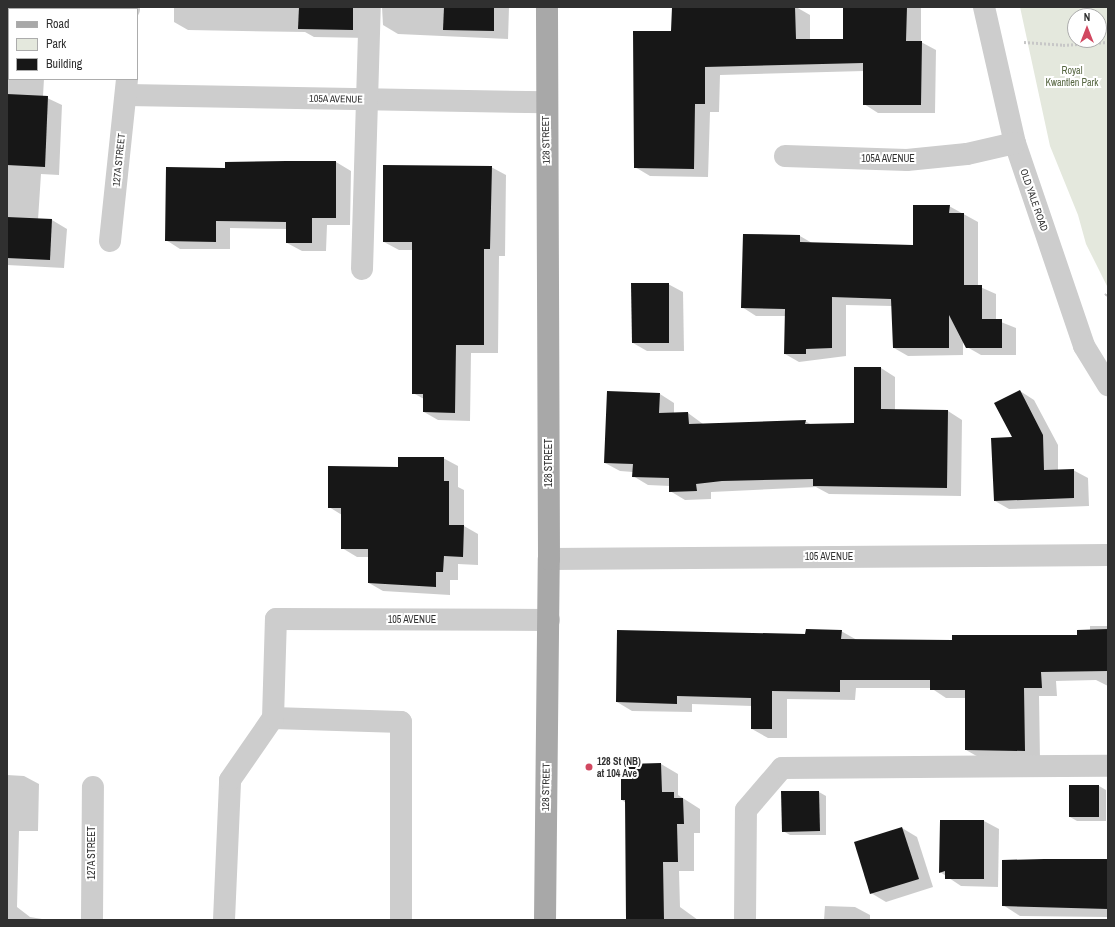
<!DOCTYPE html>
<style>
body{margin:0}
#map{position:relative;width:1115px;height:927px;overflow:hidden;background:#fff;font-family:"Archivo Narrow",sans-serif}
div>[style]{position:absolute}
[style*='--x']{left:calc(var(--x)*1px);top:calc(var(--y)*1px);width:calc(var(--w)*1px);rotate:calc(var(--a)*1deg)}
.green>*{inset:0;background:#e4e8dd}
.shadow>*{inset:0;background:#0003}
.building>*{inset:0;background:#171717}
.path>*{height:2.5px;margin-top:-1.25px;transform-origin:0;background:repeating-linear-gradient(90deg,#c7c7c7 0 2px,transparent 0 4px)}
.minor>*{height:22px;margin:-11px;padding:0 11px;transform-origin:11px;border-radius:11px;background:#cdcdcd}
.major>*{height:22px;margin:-11px;padding:0 11px;transform-origin:11px;border-radius:11px;background:#a8a8a8}
.dots>*{width:11px;height:11px;translate:-50% -50%;box-sizing:border-box;border:2px solid #fff;border-radius:50%}
span{translate:-50% -50%;white-space:nowrap;text-align:center;line-height:1.15;-webkit-text-stroke:4px #fff;paint-order:stroke}
.park-label{font-size:10px;color:#576742}
.street-label{font-size:10px;color:#303030}
.poi-label{font-size:10px;color:#303030;font-weight:700}
.left{translate:0 -50%;text-align:left}
.frame{position:absolute;inset:0;border:8px solid #303030;pointer-events:none}
.legend{position:absolute;left:8px;top:8px;width:130px;height:72px;box-sizing:border-box;background:#fff;border:1px solid #acacac;margin:0;padding:5px 7px;list-style:none;font-size:12px;color:#303030}
.legend li{display:flex;align-items:center;gap:8px;height:20px}
.legend b{width:20px;border:1px solid #acacac}
.north{position:absolute;left:1067px;top:8px;width:40px;height:40px;box-sizing:border-box;background:#fff;border:1px solid #acacac;border-radius:50%;rotate:0deg;font-size:11px;font-weight:700;line-height:16px;text-align:center;color:#303030}
.north::after{content:'';display:block;margin:auto;width:14px;height:18px;background:#d14860;clip-path:polygon(50% 0,100% 100%,50% 72%,0 100%)}
</style>
<div id="map">
<div class="green">
<i style="clip-path:polygon(evenodd,1020px 7px,1108px 7px,1108px 288px,1086px 244px,1078px 215px,1050px 146px,1020px 7px,1075px 16px,1099px 16px,1099px 40px,1075px 40px,1075px 16px)"></i>
</div>
<div class="shadow">
<i style="clip-path:polygon(7px 7px,64px 9px,9px 9px,9px 79px,44px 79px,43px 96px,62px 105px,59px 175px,41px 174px,38px 220px,52px 220px,67px 229px,64px 268px,7px 265px)"></i>
<i style="clip-path:polygon(174px 7px,377px 7px,368px 38px,314px 37px,305px 32px,188px 30px,174px 22px)"></i>
<i style="clip-path:polygon(382px 7px,509px 7px,508px 39px,398px 34px,383px 25px)"></i>
<i style="clip-path:polygon(673px 7px,796px 7px,810px 15px,810px 40px,844px 40px,844px 7px,921px 7px,921px 42px,936px 50px,935px 113px,878px 113px,864px 104px,864px 71px,720px 75px,719px 112px,710px 112px,708px 177px,650px 176px,635px 167px,672px 33px)"></i>
<i style="clip-path:polygon(336px 162px,351px 171px,350px 225px,327px 225px,326px 251px,302px 251px,287px 243px,287px 229px,230px 228px,230px 249px,180px 249px,166px 240px,226px 169px,226px 163px)"></i>
<i style="clip-path:polygon(491px 167px,506px 175px,505px 256px,499px 256px,498px 353px,471px 353px,470px 421px,438px 420px,424px 412px,424px 399px,413px 393px,413px 250px,399px 250px,384px 242px)"></i>
<i style="clip-path:polygon(949px 206px,978px 222px,978px 286px,996px 294px,996px 320px,1016px 328px,1016px 355px,981px 355px,967px 347px,963px 340px,963px 355px,908px 356px,894px 348px,892px 306px,846px 305px,846px 356px,799px 362px,785px 354px,786px 316px,756px 316px,742px 307px,800px 236px,812px 243px,914px 246px)"></i>
<i style="clip-path:polygon(668px 284px,683px 292px,684px 351px,647px 351px,633px 343px)"></i>
<i style="clip-path:polygon(881px 368px,895px 377px,895px 410px,948px 411px,962px 420px,961px 496px,829px 494px,816px 487px,711px 492px,711px 499px,685px 500px,670px 491px,670px 486px,648px 485px,633px 476px,633px 472px,620px 471px,605px 463px,660px 394px,674px 403px,674px 414px,688px 413px,703px 424px,805px 421px,812px 425px,855px 424px)"></i>
<i style="clip-path:polygon(1020px 391px,1034px 400px,1058px 445px,1058px 470px,1073px 470px,1088px 478px,1089px 506px,1009px 509px,995px 501px,1013px 438px)"></i>
<i style="clip-path:polygon(443px 458px,458px 466px,458px 487px,464px 490px,464px 526px,478px 534px,478px 565px,458px 564px,458px 580px,450px 580px,450px 595px,383px 591px,369px 583px,369px 557px,357px 557px,342px 548px,342px 515px,329px 507px,399px 468px)"></i>
<i style="clip-path:polygon(1090px 626px,1108px 626px,1108px 686px,1096px 680px,1056px 681px,1057px 696px,1039px 696px,1040px 759px,982px 759px,966px 750px,966px 698px,946px 698px,931px 688px,856px 688px,855px 700px,787px 699px,787px 738px,768px 738px,752px 729px,752px 706px,692px 704px,692px 712px,632px 711px,617px 702px,806px 635px,841px 631px,857px 640px,953px 641px,1078px 636px,1090px 630px)"></i>
<i style="clip-path:polygon(661px 764px,678px 774px,678px 795px,700px 809px,700px 833px,694px 833px,694px 871px,679px 871px,680px 907px,698px 920px,629px 920px,626px 803px,622px 800px,628px 765px)"></i>
<i style="clip-path:polygon(7px 775px,24px 776px,39px 784px,38px 831px,19px 831px,17px 907px,30px 917px,48px 920px,7px 920px)"></i>
<i style="clip-path:polygon(1099px 786px,1106px 790px,1106px 821px,1077px 821px,1070px 817px)"></i>
<i style="clip-path:polygon(819px 792px,826px 796px,826px 835px,790px 835px,783px 831px)"></i>
<i style="clip-path:polygon(941px 821px,984px 821px,999px 829px,998px 887px,961px 886px,940px 872px)"></i>
<i style="clip-path:polygon(902px 828px,917px 837px,933px 887px,886px 902px,871px 893px)"></i>
<i style="clip-path:polygon(1108px 861px,1108px 917px,1020px 916px,1003px 905px)"></i>
<i style="clip-path:polygon(825px 906px,855px 907px,870px 915px,870px 920px,824px 920px)"></i>
</div>
<div class="building">
<i style="clip-path:polygon(299px 7px,353px 7px,353px 30px,298px 29px)"></i>
<i style="clip-path:polygon(444px 7px,494px 7px,494px 31px,443px 30px)"></i>
<i style="clip-path:polygon(672px 7px,795px 7px,796px 39px,843px 39px,843px 7px,907px 7px,906px 41px,922px 41px,921px 105px,863px 105px,863px 63px,705px 67px,705px 104px,695px 104px,694px 169px,634px 168px,633px 31px,671px 31px)"></i>
<i style="clip-path:polygon(7px 94px,48px 96px,45px 167px,7px 165px)"></i>
<i style="clip-path:polygon(286px 161px,336px 161px,336px 218px,312px 218px,312px 243px,286px 243px,286px 222px,216px 221px,216px 242px,165px 241px,166px 167px,225px 168px,225px 162px)"></i>
<i style="clip-path:polygon(383px 165px,492px 166px,490px 249px,484px 249px,484px 345px,456px 345px,455px 413px,423px 412px,423px 394px,412px 394px,412px 242px,383px 242px)"></i>
<i style="clip-path:polygon(913px 205px,950px 205px,949px 213px,964px 213px,964px 285px,982px 285px,982px 319px,1002px 319px,1002px 348px,966px 348px,949px 315px,949px 348px,893px 348px,891px 299px,832px 297px,832px 348px,806px 349px,806px 354px,784px 354px,785px 309px,741px 308px,743px 234px,800px 235px,800px 242px,913px 245px)"></i>
<i style="clip-path:polygon(7px 217px,52px 219px,50px 260px,7px 258px)"></i>
<i style="clip-path:polygon(631px 283px,669px 283px,669px 343px,632px 343px)"></i>
<i style="clip-path:polygon(854px 367px,881px 367px,881px 409px,948px 410px,947px 488px,813px 486px,813px 479px,722px 481px,696px 484px,697px 491px,669px 492px,669px 478px,632px 477px,633px 464px,604px 463px,607px 391px,660px 393px,659px 413px,688px 412px,689px 424px,806px 420px,805px 424px,854px 423px)"></i>
<i style="clip-path:polygon(1020px 390px,1043px 435px,1044px 470px,1074px 469px,1074px 498px,994px 501px,991px 438px,1012px 437px,994px 403px)"></i>
<i style="clip-path:polygon(398px 457px,444px 457px,444px 481px,449px 481px,449px 525px,464px 525px,463px 557px,444px 556px,443px 572px,436px 572px,436px 587px,368px 583px,368px 549px,341px 549px,341px 508px,328px 508px,328px 466px,398px 467px)"></i>
<i style="clip-path:polygon(806px 629px,842px 630px,841px 639px,952px 640px,952px 635px,1077px 635px,1077px 630px,1108px 629px,1108px 671px,1041px 672px,1042px 688px,1024px 688px,1025px 751px,965px 750px,965px 690px,930px 690px,930px 680px,840px 680px,840px 692px,772px 691px,772px 729px,751px 729px,751px 698px,677px 696px,677px 704px,616px 702px,617px 630px,805px 634px)"></i>
<i style="clip-path:polygon(661px 763px,662px 792px,674px 792px,674px 798px,683px 798px,684px 824px,677px 824px,678px 862px,663px 862px,664px 920px,626px 920px,625px 800px,621px 800px,621px 776px,627px 776px,627px 764px)"></i>
<i style="clip-path:polygon(1069px 785px,1099px 785px,1099px 817px,1069px 817px)"></i>
<i style="clip-path:polygon(781px 791px,819px 791px,820px 831px,782px 832px)"></i>
<i style="clip-path:polygon(940px 820px,984px 820px,984px 879px,945px 879px,945px 871px,939px 873px)"></i>
<i style="clip-path:polygon(902px 827px,919px 879px,870px 894px,854px 842px)"></i>
<i style="clip-path:polygon(1044px 859px,1108px 859px,1108px 909px,1002px 906px,1002px 860px)"></i>
</div>
<div class="path">
<i style="--x:1024;--y:42;--w:39;--a:4"></i>
<i style="--x:1063;--y:45;--w:45;--a:-3.8"></i>
<i style="--x:1105;--y:295;--w:4;--a:-34"></i>
</div>
<div class="minor">
<i style="--x:984;--y:7;--w:139;--a:77.2"></i>
<i style="--x:1015;--y:143;--w:214;--a:71.2"></i>
<i style="--x:1084;--y:346;--w:46;--a:58.4"></i>
<i style="--x:129;--y:9;--w:2;--a:-90"></i>
<i style="--x:127;--y:95;--w:419;--a:1"></i>
<i style="--x:785;--y:156;--w:122;--a:1.9"></i>
<i style="--x:907;--y:160;--w:60;--a:-5.7"></i>
<i style="--x:967;--y:154;--w:49;--a:-12.9"></i>
<i style="--x:110;--y:241;--w:163;--a:-84"></i>
<i style="--x:362;--y:269;--w:262;--a:-88.3"></i>
<i style="--x:549;--y:559;--w:559;--a:-0.41"></i>
<i style="--x:273;--y:718;--w:128;--a:1.8"></i>
<i style="--x:401;--y:722;--w:198;--a:90"></i>
<i style="--x:92;--y:920;--w:133;--a:-89.6"></i>
<i style="--x:224;--y:920;--w:140;--a:-87.5"></i>
<i style="--x:230;--y:780;--w:75;--a:-55.3"></i>
<i style="--x:273;--y:718;--w:99;--a:-88.3"></i>
<i style="--x:276;--y:619;--w:273;--a:0.2"></i>
<i style="--x:745;--y:920;--w:110;--a:-89.5"></i>
<i style="--x:746;--y:810;--w:55;--a:-49.4"></i>
<i style="--x:782;--y:768;--w:326;--a:-0.4"></i>
</div>
<div class="major">
<i style="--x:545;--y:920;--w:361;--a:-89.4"></i>
<i style="--x:549;--y:559;--w:552;--a:-90.21"></i>
</div>
<div class="dots">
<i style="left:589px;top:767px;background:#d14860"></i>
</div>
<div class="park-label">
<span style="left:1072px;top:76px">Royal<br>Kwantlen Park</span>
</div>
<div class="street-label">
<span style="left:336px;top:99px;rotate:1deg">105A AVENUE</span>
<span style="left:546px;top:140px;rotate:-91deg">128 STREET</span>
<span style="left:888px;top:159px">105A AVENUE</span>
<span style="left:119px;top:160px;rotate:-84deg">127A STREET</span>
<span style="left:1034px;top:200px;rotate:71deg">OLD YALE ROAD</span>
<span style="left:549px;top:463px;rotate:-90deg">128 STREET</span>
<span style="left:829px;top:557px">105 AVENUE</span>
<span style="left:412px;top:620px">105 AVENUE</span>
<span style="left:546px;top:787px;rotate:-89deg">128 STREET</span>
<span style="left:92px;top:853px;rotate:-90deg">127A STREET</span>
</div>
<div class="poi-label">
<span class="left" style="left:597px;top:767px">128 St (NB)<br>at 104 Ave</span>
</div>
<div class="frame"></div>
<ul class="legend">
<li><b style="height:5px;background:#a8a8a8"></b>Road</li>
<li><b style="height:11px;background:#e4e8dd"></b>Park</li>
<li><b style="height:11px;background:#171717"></b>Building</li>
</ul>
<div class="north">N</div>
</div>
